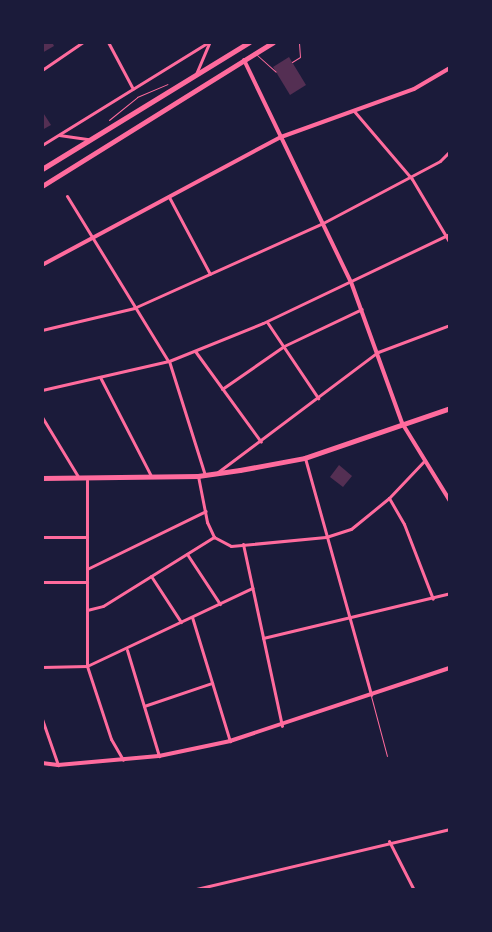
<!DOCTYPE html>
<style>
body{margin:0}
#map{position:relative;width:492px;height:932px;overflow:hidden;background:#1b1b3a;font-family:Montserrat,sans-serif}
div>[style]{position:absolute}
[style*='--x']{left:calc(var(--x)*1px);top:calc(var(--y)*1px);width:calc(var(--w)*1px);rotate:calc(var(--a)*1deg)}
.building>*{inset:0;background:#542f53}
.path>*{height:1px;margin:-0.5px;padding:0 0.5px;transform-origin:0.5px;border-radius:0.5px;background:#ff6b9d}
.service>*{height:1px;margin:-0.5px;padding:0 0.5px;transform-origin:0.5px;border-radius:0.5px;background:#ff6b9d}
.minor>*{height:3px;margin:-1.5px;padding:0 1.5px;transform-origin:1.5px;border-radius:1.5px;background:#ff6b9d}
.tertiary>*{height:4px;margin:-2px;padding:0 2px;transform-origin:2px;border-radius:2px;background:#ff6b9d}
.secondary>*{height:4.5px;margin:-2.25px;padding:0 2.25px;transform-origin:2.25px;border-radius:2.25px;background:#ff6b9d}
.primary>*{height:5px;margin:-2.5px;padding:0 2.5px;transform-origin:2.5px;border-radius:2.5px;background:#ff6b9d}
span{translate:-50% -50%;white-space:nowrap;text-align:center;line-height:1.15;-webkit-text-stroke:4.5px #1b1b3a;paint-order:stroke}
.frame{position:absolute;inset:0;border:44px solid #1b1b3a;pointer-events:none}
</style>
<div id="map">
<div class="building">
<i style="clip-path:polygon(42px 42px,52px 42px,54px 46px,42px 53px)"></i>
<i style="clip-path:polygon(289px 57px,306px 85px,290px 95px,273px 67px)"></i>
<i style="clip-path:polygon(42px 111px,51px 125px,42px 130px)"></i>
<i style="clip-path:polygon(339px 465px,352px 476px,343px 487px,330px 477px)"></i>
</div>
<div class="path">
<i style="--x:109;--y:120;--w:36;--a:-39"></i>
<i style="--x:137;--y:97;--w:33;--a:-23"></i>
</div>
<div class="service">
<i style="--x:257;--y:55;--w:25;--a:42"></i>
<i style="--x:292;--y:62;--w:9;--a:-32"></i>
<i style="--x:300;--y:57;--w:15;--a:-94"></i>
<i style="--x:371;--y:696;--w:62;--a:75.1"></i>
</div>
<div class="minor">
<i style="--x:108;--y:42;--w:53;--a:62"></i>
<i style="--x:42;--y:70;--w:50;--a:-34.3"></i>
<i style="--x:196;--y:74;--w:34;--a:-67"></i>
<i style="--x:354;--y:111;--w:89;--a:49.5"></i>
<i style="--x:412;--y:179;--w:74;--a:59.3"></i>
<i style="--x:59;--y:135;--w:30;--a:8"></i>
<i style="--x:42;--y:145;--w:196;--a:-31.7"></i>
<i style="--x:67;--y:196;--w:193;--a:58.5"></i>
<i style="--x:169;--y:197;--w:87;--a:62"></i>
<i style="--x:267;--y:322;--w:92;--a:56.1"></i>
<i style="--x:42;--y:330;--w:95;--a:-13.4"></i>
<i style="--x:134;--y:308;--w:207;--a:-24.2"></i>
<i style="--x:323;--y:223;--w:132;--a:-27.9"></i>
<i style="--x:440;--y:161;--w:14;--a:-45"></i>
<i style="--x:195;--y:351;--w:112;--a:54"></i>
<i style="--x:169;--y:361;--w:120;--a:72.5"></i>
<i style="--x:100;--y:377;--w:111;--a:62.7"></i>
<i style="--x:222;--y:389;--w:75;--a:-34.7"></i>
<i style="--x:284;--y:346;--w:86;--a:-25.4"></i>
<i style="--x:42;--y:390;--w:130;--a:-12.9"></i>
<i style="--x:169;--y:361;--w:101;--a:-22"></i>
<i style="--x:263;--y:323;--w:207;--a:-25.5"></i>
<i style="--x:42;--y:417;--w:71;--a:58.8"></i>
<i style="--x:305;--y:458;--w:246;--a:74.4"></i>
<i style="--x:218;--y:472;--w:200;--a:-36.9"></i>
<i style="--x:378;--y:352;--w:77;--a:-20.6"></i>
<i style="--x:198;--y:476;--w:47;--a:78.9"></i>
<i style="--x:207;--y:522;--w:17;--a:65"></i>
<i style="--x:214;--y:537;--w:19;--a:28"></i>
<i style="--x:231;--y:546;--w:95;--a:-5.4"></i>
<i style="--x:326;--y:537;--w:26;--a:-18"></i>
<i style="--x:351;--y:529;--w:49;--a:-39.2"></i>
<i style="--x:389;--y:498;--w:52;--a:-46.5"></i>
<i style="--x:87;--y:480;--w:186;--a:90"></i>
<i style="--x:87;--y:666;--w:77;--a:71.8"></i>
<i style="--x:111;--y:739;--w:24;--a:60"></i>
<i style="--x:389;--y:498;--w:30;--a:60"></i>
<i style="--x:404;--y:524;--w:80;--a:68.9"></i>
<i style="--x:42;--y:537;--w:45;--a:0"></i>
<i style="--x:243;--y:544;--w:186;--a:77.9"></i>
<i style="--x:187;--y:554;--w:60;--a:56.6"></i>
<i style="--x:87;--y:569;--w:132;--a:-26"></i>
<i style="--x:151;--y:576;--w:55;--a:56.9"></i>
<i style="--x:42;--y:582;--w:45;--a:0"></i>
<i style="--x:87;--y:610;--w:16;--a:-14"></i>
<i style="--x:103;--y:606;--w:131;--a:-31.9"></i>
<i style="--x:192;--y:617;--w:130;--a:73"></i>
<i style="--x:263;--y:638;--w:192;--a:-13.5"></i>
<i style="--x:127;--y:650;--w:111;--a:73.2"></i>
<i style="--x:42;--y:667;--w:45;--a:-1.3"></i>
<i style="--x:87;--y:666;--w:183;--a:-25.3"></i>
<i style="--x:144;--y:706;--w:72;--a:-18.7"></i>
<i style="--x:42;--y:719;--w:49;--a:70.8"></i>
<i style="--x:389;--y:841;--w:55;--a:63"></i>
<i style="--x:192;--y:890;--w:265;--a:-13.3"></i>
</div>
<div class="tertiary">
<i style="--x:244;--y:60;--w:246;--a:64.3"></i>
<i style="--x:351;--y:282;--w:150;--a:70.1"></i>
<i style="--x:402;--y:423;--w:92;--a:58.4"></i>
<i style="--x:42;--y:265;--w:271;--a:-28.2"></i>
<i style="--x:281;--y:137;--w:141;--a:-19.8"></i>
<i style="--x:414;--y:89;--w:42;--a:-30.3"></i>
<i style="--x:42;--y:763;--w:16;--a:7"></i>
<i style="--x:58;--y:765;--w:101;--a:-5.1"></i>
<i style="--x:159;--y:756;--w:73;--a:-11.9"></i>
<i style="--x:230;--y:741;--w:232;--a:-18.4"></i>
</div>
<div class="secondary">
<i style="--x:42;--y:478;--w:156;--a:-0.7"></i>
<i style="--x:198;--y:476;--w:42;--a:-8.1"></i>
<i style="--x:240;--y:470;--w:66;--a:-10.5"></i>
<i style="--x:305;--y:458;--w:153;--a:-19"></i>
</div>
<div class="primary">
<i style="--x:42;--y:169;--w:243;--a:-31.5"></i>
<i style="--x:42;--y:186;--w:272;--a:-31.9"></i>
</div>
<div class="frame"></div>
</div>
